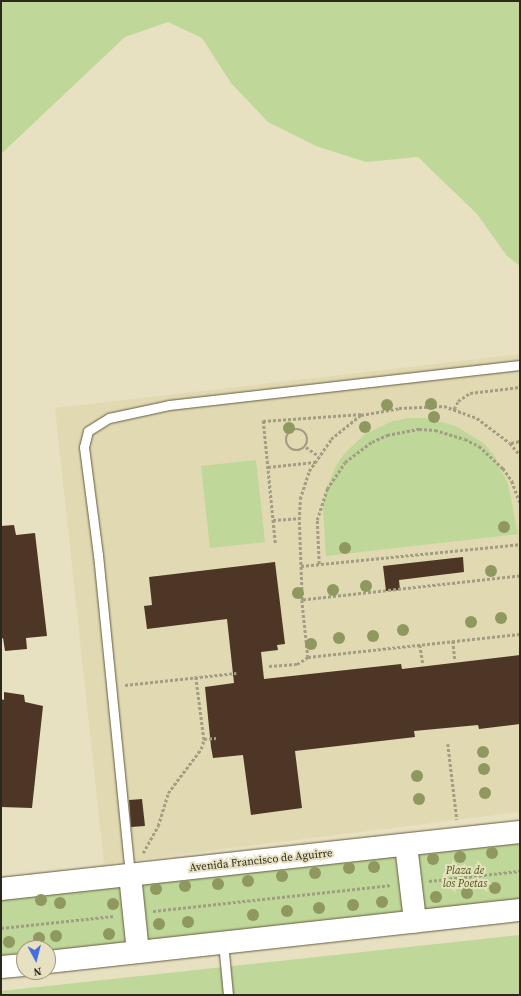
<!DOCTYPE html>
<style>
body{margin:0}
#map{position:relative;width:521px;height:996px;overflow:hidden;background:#e8e1c1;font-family:"Source Serif 4",serif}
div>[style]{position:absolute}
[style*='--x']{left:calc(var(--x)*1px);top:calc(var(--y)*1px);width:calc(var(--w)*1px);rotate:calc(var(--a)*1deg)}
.built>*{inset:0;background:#e1d9b1}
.green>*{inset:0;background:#bfd798}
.building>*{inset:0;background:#4d3625}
.path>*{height:2.5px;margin-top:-1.25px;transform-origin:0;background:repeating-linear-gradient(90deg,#a29d84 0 3px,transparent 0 5px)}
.path>.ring{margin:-1.25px;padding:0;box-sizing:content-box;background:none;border:2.5px solid #a29d84;border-radius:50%}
.roads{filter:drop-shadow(0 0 1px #635c41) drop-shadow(0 0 1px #635c41)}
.lane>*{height:9px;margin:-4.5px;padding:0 4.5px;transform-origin:4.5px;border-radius:4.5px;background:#fff}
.primary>*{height:22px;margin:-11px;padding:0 11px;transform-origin:11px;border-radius:11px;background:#fff}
.trees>*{width:12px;height:12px;margin:-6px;border-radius:50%;background:#8f985e}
span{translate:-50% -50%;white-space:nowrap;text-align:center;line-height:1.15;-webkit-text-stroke:4px #e8e1c1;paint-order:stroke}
.street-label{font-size:11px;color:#2b281c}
.park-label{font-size:11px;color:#465d0d;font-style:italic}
.frame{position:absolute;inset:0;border:2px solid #2b281c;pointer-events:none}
.north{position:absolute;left:16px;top:940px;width:40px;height:40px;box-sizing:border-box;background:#e8e1c1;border:1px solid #9c977f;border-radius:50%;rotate:173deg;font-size:11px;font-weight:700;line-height:16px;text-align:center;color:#2b281c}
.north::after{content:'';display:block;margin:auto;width:14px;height:18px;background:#486fe2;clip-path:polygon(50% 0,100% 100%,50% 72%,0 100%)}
</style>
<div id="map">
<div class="built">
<i style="clip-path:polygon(520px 354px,520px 812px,104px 864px,55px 408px)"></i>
</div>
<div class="green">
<i style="clip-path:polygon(1px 1px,520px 1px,520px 266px,507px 256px,477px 214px,418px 157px,366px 162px,316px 146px,268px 122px,231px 83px,202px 38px,168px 22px,125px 37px,1px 154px)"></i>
<i style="clip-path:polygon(409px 418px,425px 418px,456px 426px,483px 443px,494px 455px,508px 484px,518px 534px,326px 556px,323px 507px,325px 493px,336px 466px,344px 454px,365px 434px,393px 421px)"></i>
<i style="clip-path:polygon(256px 460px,265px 542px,210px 548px,201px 466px)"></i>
<i style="clip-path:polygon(520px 840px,520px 904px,48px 956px,48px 948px,24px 948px,24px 958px,1px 961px,1px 897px)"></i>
<i style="clip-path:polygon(520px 935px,520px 995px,1px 995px,1px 991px)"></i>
</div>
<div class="building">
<i style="clip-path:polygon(14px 525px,16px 535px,35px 533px,47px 636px,26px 638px,27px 649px,5px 651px,3px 638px,1px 639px,1px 526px)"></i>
<i style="clip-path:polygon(463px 557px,464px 572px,399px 580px,400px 590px,386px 591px,383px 566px)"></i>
<i style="clip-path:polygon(275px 562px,285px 644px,277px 645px,278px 650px,261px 652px,264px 679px,401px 664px,402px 669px,520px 655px,520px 724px,479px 729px,478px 725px,414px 731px,415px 737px,295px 751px,302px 808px,251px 815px,243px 755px,213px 758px,211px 747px,205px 687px,234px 683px,227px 619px,147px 629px,144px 606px,152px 605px,149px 577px)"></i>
<i style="clip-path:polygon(4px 692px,24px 695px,25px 702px,43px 706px,32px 808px,1px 807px,1px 699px,4px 700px)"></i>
<i style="clip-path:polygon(142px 799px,145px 826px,131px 827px,129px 800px)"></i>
</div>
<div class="path">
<i style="--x:454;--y:409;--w:9;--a:-63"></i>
<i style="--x:458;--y:401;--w:14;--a:-34"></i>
<i style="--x:470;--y:393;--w:50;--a:-6.8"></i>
<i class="ring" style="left:286px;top:429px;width:19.5px;height:19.5px"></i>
<i style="--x:511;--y:443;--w:9;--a:-13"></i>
<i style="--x:306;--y:447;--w:16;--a:35"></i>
<i style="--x:268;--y:467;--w:47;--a:-6.1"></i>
<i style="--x:273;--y:520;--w:26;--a:-4"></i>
<i style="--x:275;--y:543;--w:123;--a:-95.6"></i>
<i style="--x:263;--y:421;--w:99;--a:-4"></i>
<i style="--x:319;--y:564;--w:44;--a:-92.6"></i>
<i style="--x:317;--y:520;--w:33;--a:-72"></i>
<i style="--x:327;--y:489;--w:32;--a:-56"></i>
<i style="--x:345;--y:462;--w:34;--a:-37"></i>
<i style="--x:372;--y:442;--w:17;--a:-25"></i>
<i style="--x:387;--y:435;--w:33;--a:-11"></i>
<i style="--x:419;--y:429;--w:16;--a:4"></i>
<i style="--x:435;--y:430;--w:31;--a:17"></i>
<i style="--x:465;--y:439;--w:16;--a:27"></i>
<i style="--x:479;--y:446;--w:33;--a:43"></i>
<i style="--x:503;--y:468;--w:16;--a:55"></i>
<i style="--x:512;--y:481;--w:23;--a:70"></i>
<i style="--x:301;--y:566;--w:220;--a:-5.7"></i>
<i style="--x:520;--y:576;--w:219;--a:173.7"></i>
<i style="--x:302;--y:600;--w:57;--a:84"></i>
<i style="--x:308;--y:657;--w:213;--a:-6.2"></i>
<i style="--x:302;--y:600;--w:80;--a:-92.1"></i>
<i style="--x:299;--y:520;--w:21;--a:-87"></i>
<i style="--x:300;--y:499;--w:29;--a:-72"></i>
<i style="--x:309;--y:471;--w:39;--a:-55"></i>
<i style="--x:331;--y:439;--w:38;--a:-39"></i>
<i style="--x:361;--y:415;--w:39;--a:-10"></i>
<i style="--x:399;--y:408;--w:45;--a:-2.5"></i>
<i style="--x:444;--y:406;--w:35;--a:20"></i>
<i style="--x:477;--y:418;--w:41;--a:37.1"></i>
<i style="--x:510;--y:443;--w:16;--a:50"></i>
<i style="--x:453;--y:641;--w:20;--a:84"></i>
<i style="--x:420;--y:645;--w:19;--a:81"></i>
<i style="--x:269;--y:666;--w:28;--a:-4"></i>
<i style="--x:297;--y:664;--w:13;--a:-32"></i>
<i style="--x:196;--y:677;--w:63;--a:82.6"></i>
<i style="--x:125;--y:685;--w:112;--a:-6.2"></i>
<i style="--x:448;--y:744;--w:76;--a:83.2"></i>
<i style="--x:143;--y:853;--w:31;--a:-61"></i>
<i style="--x:158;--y:826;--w:34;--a:-73"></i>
<i style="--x:168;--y:793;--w:55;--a:-53.1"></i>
<i style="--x:201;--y:749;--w:10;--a:-73"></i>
<i style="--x:204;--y:739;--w:12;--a:-5"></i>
<i style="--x:429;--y:881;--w:92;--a:-6.3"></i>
<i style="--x:153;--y:911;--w:240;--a:-6.2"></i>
<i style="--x:1;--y:928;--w:114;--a:-6.1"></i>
</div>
<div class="roads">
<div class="lane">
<i style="--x:130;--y:875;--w:322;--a:-95.7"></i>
<i style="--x:98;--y:555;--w:109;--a:-97.4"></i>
<i style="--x:84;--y:447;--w:16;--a:-76"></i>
<i style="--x:88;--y:431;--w:25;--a:-32"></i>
<i style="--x:109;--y:418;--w:61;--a:-12.2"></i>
<i style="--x:169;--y:405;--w:353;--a:-6.5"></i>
<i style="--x:223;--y:942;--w:53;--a:84.6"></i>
</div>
<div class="primary">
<i style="--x:406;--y:845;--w:77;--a:83.2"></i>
<i style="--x:130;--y:875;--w:77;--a:84.1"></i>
<i style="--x:1;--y:889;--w:522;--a:-6.27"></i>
<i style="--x:48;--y:962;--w:475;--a:-6.3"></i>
<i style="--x:1;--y:967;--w:23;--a:-5"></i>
</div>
</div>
<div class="trees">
<i style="left:431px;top:404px"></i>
<i style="left:387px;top:405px"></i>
<i style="left:434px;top:417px"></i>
<i style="left:365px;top:427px"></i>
<i style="left:289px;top:428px"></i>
<i style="left:504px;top:527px"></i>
<i style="left:345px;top:548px"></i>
<i style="left:491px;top:571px"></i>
<i style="left:366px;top:586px"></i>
<i style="left:333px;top:590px"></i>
<i style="left:298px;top:593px"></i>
<i style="left:501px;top:618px"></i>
<i style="left:471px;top:622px"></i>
<i style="left:403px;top:630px"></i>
<i style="left:373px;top:636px"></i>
<i style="left:339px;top:638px"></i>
<i style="left:311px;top:644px"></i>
<i style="left:483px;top:752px"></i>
<i style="left:484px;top:769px"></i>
<i style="left:417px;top:776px"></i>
<i style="left:485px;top:793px"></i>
<i style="left:419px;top:799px"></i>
<i style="left:492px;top:853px"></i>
<i style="left:460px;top:857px"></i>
<i style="left:433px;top:859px"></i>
<i style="left:374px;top:867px"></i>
<i style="left:349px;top:868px"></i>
<i style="left:315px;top:873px"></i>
<i style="left:282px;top:876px"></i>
<i style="left:248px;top:881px"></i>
<i style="left:218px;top:884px"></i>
<i style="left:185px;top:886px"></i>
<i style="left:495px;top:888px"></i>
<i style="left:156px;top:889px"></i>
<i style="left:467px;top:893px"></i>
<i style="left:436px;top:897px"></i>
<i style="left:41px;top:900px"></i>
<i style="left:382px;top:902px"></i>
<i style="left:60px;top:903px"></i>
<i style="left:113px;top:904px"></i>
<i style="left:353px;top:905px"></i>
<i style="left:319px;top:908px"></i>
<i style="left:287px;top:911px"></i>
<i style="left:253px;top:915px"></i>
<i style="left:188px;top:922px"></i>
<i style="left:159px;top:924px"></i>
<i style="left:109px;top:934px"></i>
<i style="left:56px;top:936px"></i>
<i style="left:39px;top:938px"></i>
<i style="left:9px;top:942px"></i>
</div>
<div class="street-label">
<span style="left:261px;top:861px;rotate:-6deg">Avenida Francisco de Aguirre</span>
</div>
<div class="park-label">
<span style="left:465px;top:878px">Plaza de<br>los Poetas</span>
</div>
<div class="frame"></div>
<div class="north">N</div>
</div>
